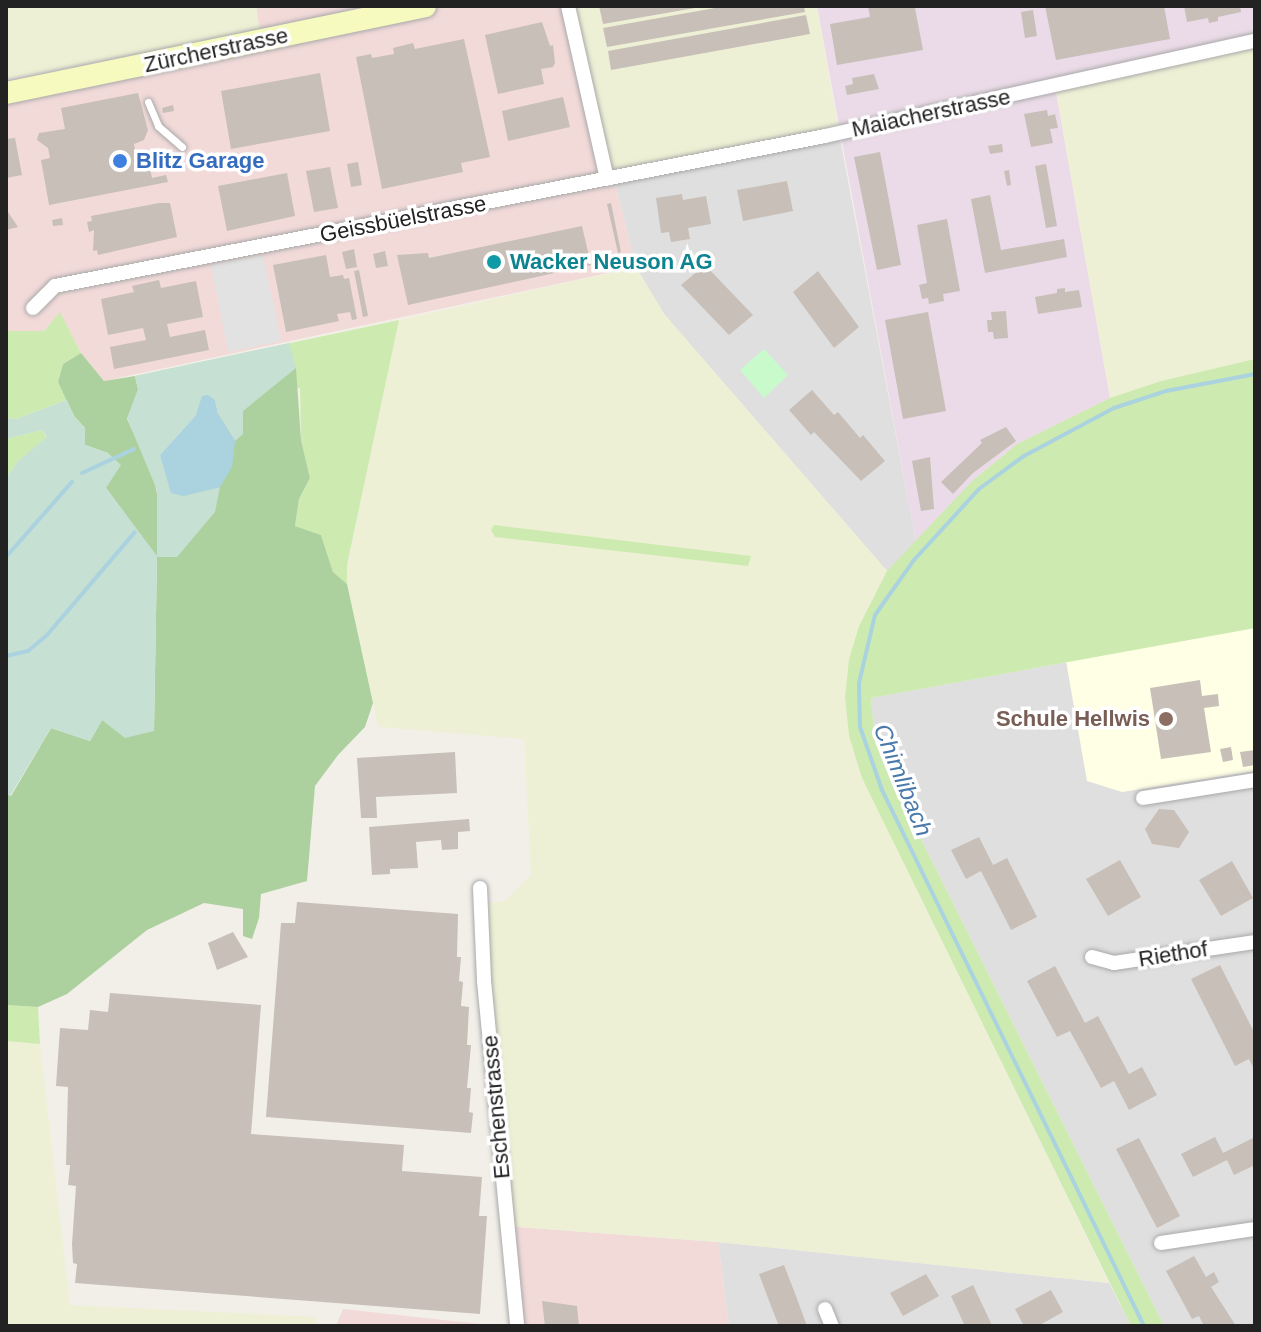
<!DOCTYPE html>
<meta charset="utf-8">
<style>
body{margin:0}
#map{position:relative;width:1261px;height:1332px;overflow:hidden;background:#f2efe9;font-family:Helvetica,sans-serif}
div>[style]{position:absolute}
[style*='--x']{left:calc(var(--x)*1px);top:calc(var(--y)*1px);width:calc(var(--w)*1px);rotate:calc(var(--a)*1deg)}
.residential>*{inset:0;background:#e0dfdf}
.commercial>*{inset:0;background:#f2dad9}
.industrial>*{inset:0;background:#ebdbe8}
.education>*{inset:0;background:#ffffe5}
.farmland>*{inset:0;background:#eef0d5}
.grass>*{inset:0;background:#cdebb0}
.forest>*{inset:0;background:#add19e}
.wetland>*{inset:0;background:#c6e0d4}
.park>*{inset:0;background:#c8facc}
.parking>*{inset:0;background:#e2e2e2}
.water>*{inset:0;background:#aad3df}
.stream>*{height:4px;margin:-2px;padding:0 2px;transform-origin:2px;border-radius:2px;background:#aad3df}
.building>*{inset:0;background:#c7bfb8}
.roads{filter:drop-shadow(0 0 2px #a9a9a9) drop-shadow(0 0 2px #a9a9a9)}
.lane>*{height:7px;margin:-3.5px;padding:0 3.5px;transform-origin:3.5px;border-radius:3.5px;background:#fff}
.street>*{height:14px;margin:-7px;padding:0 7px;transform-origin:7px;border-radius:7px;background:#fff}
.secondary>*{height:22px;margin:-11px;padding:0 11px;transform-origin:11px;border-radius:11px;background:#f7fabf}
.dots>*{width:22px;height:22px;translate:-50% -50%;box-sizing:border-box;border:4px solid #fff;border-radius:50%}
span{translate:-50% -50%;white-space:nowrap;text-align:center;line-height:1.15;-webkit-text-stroke:7px #fff;paint-order:stroke}
.street-label{font-size:22px;color:#222}
.shop-label{font-size:22px;color:#366cbe;font-weight:700}
.left{translate:0 -50%;text-align:left}
.culture-label{font-size:22px;color:#0d838f;font-weight:700}
.education-label{font-size:22px;color:#785e54;font-weight:700}
.right{translate:-100% -50%;text-align:right}
.water-label{font-size:24px;color:#4a7aab;font-style:italic}
.frame{position:absolute;inset:0;border:8px solid #222;pointer-events:none}
</style>
<div id="map">
<div class="residential">
<i style="clip-path:polygon(839px 133px,916px 542px,887px 571px,664px 314px,636px 267px,616px 187px,607px 179px)"></i>
<i style="clip-path:polygon(1255px 628px,1255px 1326px,1164px 1326px,889px 775px,874px 733px,871px 698px)"></i>
<i style="clip-path:polygon(718px 1242px,1109px 1283px,1131px 1326px,729px 1326px)"></i>
</div>
<div class="commercial">
<i style="clip-path:polygon(256px 6px,568px 6px,607px 179px,616px 187px,636px 267px,104px 381px,81px 353px,60px 313px,44px 331px,6px 331px,6px 101px,262px 51px)"></i>
<i style="clip-path:polygon(506px 1226px,718px 1242px,729px 1326px,517px 1326px)"></i>
<i style="clip-path:polygon(343px 1309px,499px 1326px,336px 1326px)"></i>
</div>
<div class="industrial">
<i style="clip-path:polygon(817px 6px,1255px 6px,1255px 41px,1055px 86px,1110px 398px,1017px 444px,972px 481px,916px 542px)"></i>
</div>
<div class="education">
<i style="clip-path:polygon(1255px 628px,1255px 771px,1122px 792px,1087px 781px,1066px 661px)"></i>
</div>
<div class="farmland">
<i style="clip-path:polygon(6px 6px,256px 6px,260px 31px,6px 79px)"></i>
<i style="clip-path:polygon(568px 6px,817px 6px,839px 133px,607px 179px)"></i>
<i style="clip-path:polygon(1255px 41px,1255px 359px,1161px 381px,1110px 398px,1055px 86px)"></i>
<i style="clip-path:polygon(636px 267px,664px 314px,887px 571px,859px 626px,849px 659px,845px 697px,849px 736px,862px 778px,1109px 1283px,718px 1242px,506px 1226px,479px 904px,505px 901px,531px 875px,524px 739px,378px 727px,347px 584px,347px 566px,399px 320px)"></i>
<i style="clip-path:polygon(6px 1041px,40px 1044px,70px 1305px,318px 1317px,314px 1326px,6px 1326px)"></i>
</div>
<div class="grass">
<i style="clip-path:polygon(60px 312px,81px 353px,63px 364px,58px 382px,67px 400px,16px 419px,6px 418px,6px 331px,44px 331px)"></i>
<i style="clip-path:polygon(399px 320px,347px 565px,347px 584px,333px 572px,321px 535px,295px 526px,299px 499px,310px 478px,301px 440px,300px 388px,135px 376px)"></i>
<i style="clip-path:polygon(1255px 359px,1255px 628px,871px 698px,874px 733px,889px 775px,1164px 1326px,1131px 1326px,862px 778px,849px 736px,845px 697px,849px 659px,859px 626px,887px 571px,972px 481px,1017px 444px,1110px 398px,1161px 381px)"></i>
<i style="clip-path:polygon(42px 430px,47px 438px,19px 460px,6px 478px,6px 439px)"></i>
<i style="clip-path:polygon(494px 525px,751px 556px,748px 566px,495px 537px,491px 530px)"></i>
<i style="clip-path:polygon(6px 1005px,38px 1007px,40px 1044px,6px 1041px)"></i>
</div>
<div class="forest">
<i style="clip-path:polygon(81px 353px,104px 381px,135px 376px,138px 389px,144px 394px,127px 419px,154px 477px,159px 505px,218px 414px,287px 360px,296px 368px,301px 440px,310px 478px,299px 499px,295px 526px,321px 535px,333px 572px,347px 584px,373px 703px,365px 727px,338px 755px,315px 786px,307px 881px,261px 894px,259px 918px,252px 939px,243px 936px,243px 909px,204px 903px,147px 930px,67px 994px,38px 1007px,6px 1005px,6px 793px,11px 796px,51px 728px,90px 741px,102px 720px,154px 730px,157px 557px,106px 488px,108px 453px,85px 445px,85px 428px,74px 416px,58px 382px,63px 364px)"></i>
</div>
<div class="wetland">
<i style="clip-path:polygon(289px 343px,296px 368px,243px 411px,243px 434px,235px 441px,218px 414px,215px 400px,196px 415px,160px 455px,183px 496px,220px 487px,215px 512px,177px 557px,157px 557px,154px 731px,125px 738px,102px 720px,90px 741px,51px 728px,10px 796px,6px 793px,6px 478px,19px 460px,47px 437px,42px 430px,6px 439px,6px 418px,16px 419px,67px 400px,74px 416px,85px 428px,85px 445px,108px 453px,121px 465px,106px 488px,157px 556px,157px 490px,127px 418px,138px 389px,135px 376px)"></i>
</div>
<div class="park">
<i style="clip-path:polygon(764px 349px,788px 375px,764px 398px,740px 370px)"></i>
</div>
<div class="parking">
<i style="clip-path:polygon(263px 255px,281px 341px,228px 352px,211px 265px)"></i>
</div>
<div class="water">
<i style="clip-path:polygon(208px 395px,215px 400px,218px 414px,235px 441px,232px 467px,220px 487px,183px 496px,171px 493px,160px 455px,196px 415px,202px 396px)"></i>
</div>
<div class="stream">
<i style="--x:82;--y:473;--w:57;--a:-24.8"></i>
<i style="--x:6;--y:557;--w:100;--a:-48.7"></i>
<i style="--x:6;--y:656;--w:23;--a:-13"></i>
<i style="--x:28;--y:651;--w:25;--a:-40"></i>
<i style="--x:47;--y:635;--w:135;--a:-49.5"></i>
<i style="--x:1144;--y:1326;--w:597;--a:-116.05"></i>
<i style="--x:882;--y:790;--w:67;--a:-109.2"></i>
<i style="--x:860;--y:727;--w:44;--a:-91.3"></i>
<i style="--x:859;--y:683;--w:70;--a:-76.8"></i>
<i style="--x:875;--y:615;--w:67;--a:-54.7"></i>
<i style="--x:914;--y:560;--w:96;--a:-47.5"></i>
<i style="--x:979;--y:489;--w:56;--a:-36.3"></i>
<i style="--x:1024;--y:456;--w:102;--a:-28.1"></i>
<i style="--x:1114;--y:408;--w:55;--a:-18.1"></i>
<i style="--x:1166;--y:391;--w:91;--a:-10.8"></i>
</div>
<div class="building">
<i style="clip-path:polygon(599px 6px,695px 6px,695px 8px,603px 24px)"></i>
<i style="clip-path:polygon(726px 6px,804px 6px,805px 12px,607px 47px,603px 28px)"></i>
<i style="clip-path:polygon(868px 6px,915px 8px,923px 50px,837px 65px,830px 24px,870px 17px)"></i>
<i style="clip-path:polygon(1045px 6px,1164px 6px,1170px 39px,1056px 60px)"></i>
<i style="clip-path:polygon(1184px 6px,1240px 6px,1241px 12px,1218px 17px,1218px 21px,1209px 23px,1208px 18px,1187px 22px)"></i>
<i style="clip-path:polygon(1033px 10px,1037px 36px,1025px 38px,1021px 12px)"></i>
<i style="clip-path:polygon(806px 15px,810px 34px,611px 70px,608px 51px)"></i>
<i style="clip-path:polygon(542px 22px,550px 46px,553px 45px,555px 63px,553px 67px,541px 69px,544px 84px,498px 94px,485px 35px)"></i>
<i style="clip-path:polygon(464px 39px,490px 157px,461px 163px,463px 172px,382px 189px,356px 57px,371px 54px,372px 58px,394px 54px,393px 48px,413px 43px,415px 49px)"></i>
<i style="clip-path:polygon(320px 73px,330px 131px,231px 149px,221px 91px)"></i>
<i style="clip-path:polygon(874px 74px,879px 89px,847px 95px,845px 86px,853px 84px,852px 78px)"></i>
<i style="clip-path:polygon(138px 93px,148px 130px,144px 140px,134px 144px,138px 166px,149px 164px,152px 178px,166px 175px,168px 182px,49px 205px,41px 160px,50px 158px,48px 148px,37px 140px,39px 133px,65px 129px,61px 108px)"></i>
<i style="clip-path:polygon(563px 97px,570px 127px,508px 141px,502px 111px)"></i>
<i style="clip-path:polygon(173px 105px,174px 111px,163px 113px,162px 108px)"></i>
<i style="clip-path:polygon(1047px 110px,1048px 116px,1055px 114px,1058px 128px,1050px 129px,1053px 143px,1031px 147px,1024px 114px)"></i>
<i style="clip-path:polygon(15px 138px,22px 175px,6px 178px,6px 139px)"></i>
<i style="clip-path:polygon(1002px 144px,1003px 152px,990px 154px,988px 146px)"></i>
<i style="clip-path:polygon(880px 152px,901px 265px,877px 270px,854px 157px)"></i>
<i style="clip-path:polygon(358px 162px,362px 185px,351px 187px,347px 164px)"></i>
<i style="clip-path:polygon(1046px 164px,1057px 226px,1046px 228px,1035px 166px)"></i>
<i style="clip-path:polygon(330px 167px,338px 208px,314px 212px,306px 171px)"></i>
<i style="clip-path:polygon(1009px 170px,1011px 185px,1007px 186px,1004px 171px)"></i>
<i style="clip-path:polygon(287px 173px,295px 216px,227px 231px,218px 186px)"></i>
<i style="clip-path:polygon(787px 181px,793px 211px,743px 221px,737px 190px)"></i>
<i style="clip-path:polygon(682px 194px,683px 200px,706px 196px,711px 224px,688px 228px,690px 239px,671px 242px,669px 232px,661px 233px,656px 198px)"></i>
<i style="clip-path:polygon(990px 195px,1001px 250px,1064px 239px,1067px 257px,985px 273px,971px 199px)"></i>
<i style="clip-path:polygon(159px 203px,170px 203px,177px 237px,98px 255px,97px 250px,93px 251px,94px 230px,89px 232px,87px 222px,92px 221px,91px 216px)"></i>
<i style="clip-path:polygon(611px 203px,621px 252px,618px 253px,607px 204px)"></i>
<i style="clip-path:polygon(6px 209px,18px 227px,6px 230px)"></i>
<i style="clip-path:polygon(62px 218px,63px 225px,53px 226px,52px 220px)"></i>
<i style="clip-path:polygon(947px 219px,960px 291px,943px 294px,944px 301px,929px 304px,928px 298px,922px 299px,919px 285px,927px 283px,917px 225px)"></i>
<i style="clip-path:polygon(582px 226px,591px 265px,408px 305px,397px 255px,428px 253px,429px 258px)"></i>
<i style="clip-path:polygon(354px 249px,357px 267px,346px 269px,342px 252px)"></i>
<i style="clip-path:polygon(385px 251px,388px 266px,376px 268px,373px 254px)"></i>
<i style="clip-path:polygon(326px 255px,330px 277px,343px 275px,344px 279px,349px 278px,357px 319px,352px 320px,350px 312px,337px 314px,339px 321px,286px 332px,273px 265px)"></i>
<i style="clip-path:polygon(705px 265px,753px 315px,729px 335px,681px 285px)"></i>
<i style="clip-path:polygon(359px 270px,368px 316px,363px 317px,354px 271px)"></i>
<i style="clip-path:polygon(818px 271px,859px 327px,834px 348px,793px 292px)"></i>
<i style="clip-path:polygon(159px 280px,161px 288px,196px 281px,203px 317px,167px 324px,170px 337px,205px 330px,209px 350px,114px 369px,110px 347px,146px 340px,143px 328px,108px 335px,101px 299px,134px 292px,132px 286px)"></i>
<i style="clip-path:polygon(1065px 288px,1065px 292px,1079px 290px,1082px 307px,1038px 314px,1035px 297px,1057px 293px,1057px 289px)"></i>
<i style="clip-path:polygon(1006px 311px,1008px 338px,994px 339px,993px 332px,988px 332px,987px 320px,992px 320px,991px 312px)"></i>
<i style="clip-path:polygon(928px 312px,946px 411px,903px 419px,885px 320px)"></i>
<i style="clip-path:polygon(812px 390px,834px 415px,838px 412px,860px 438px,863px 435px,885px 461px,861px 481px,814px 432px,811px 435px,789px 410px)"></i>
<i style="clip-path:polygon(1006px 427px,1016px 441px,973px 473px,953px 494px,941px 482px,982px 443px,980px 440px)"></i>
<i style="clip-path:polygon(930px 457px,934px 509px,921px 511px,912px 461px)"></i>
<i style="clip-path:polygon(1200px 680px,1202px 696px,1218px 694px,1219px 706px,1204px 708px,1211px 752px,1161px 759px,1150px 688px)"></i>
<i style="clip-path:polygon(1231px 747px,1233px 760px,1223px 762px,1220px 749px)"></i>
<i style="clip-path:polygon(1255px 750px,1255px 765px,1243px 767px,1240px 752px)"></i>
<i style="clip-path:polygon(455px 752px,457px 793px,376px 797px,377px 818px,361px 818px,357px 758px)"></i>
<i style="clip-path:polygon(1159px 809px,1174px 810px,1189px 832px,1179px 848px,1152px 844px,1145px 829px)"></i>
<i style="clip-path:polygon(469px 819px,470px 831px,458px 832px,458px 849px,442px 850px,441px 840px,416px 842px,418px 868px,390px 869px,390px 874px,372px 875px,369px 827px)"></i>
<i style="clip-path:polygon(979px 837px,993px 865px,1007px 858px,1037px 917px,1011px 930px,981px 871px,966px 879px,951px 850px)"></i>
<i style="clip-path:polygon(1120px 860px,1141px 897px,1108px 916px,1086px 879px)"></i>
<i style="clip-path:polygon(1232px 861px,1253px 898px,1221px 916px,1199px 880px)"></i>
<i style="clip-path:polygon(297px 902px,458px 914px,457px 957px,461px 957px,459px 981px,463px 982px,461px 1006px,469px 1007px,467px 1045px,471px 1045px,467px 1088px,471px 1088px,469px 1112px,473px 1113px,471px 1133px,266px 1117px,281px 923px,295px 923px)"></i>
<i style="clip-path:polygon(233px 932px,248px 957px,217px 970px,208px 943px)"></i>
<i style="clip-path:polygon(1220px 965px,1255px 1034px,1255px 1071px,1249px 1059px,1235px 1066px,1191px 979px)"></i>
<i style="clip-path:polygon(1055px 966px,1085px 1023px,1098px 1016px,1129px 1074px,1142px 1067px,1157px 1095px,1129px 1110px,1114px 1081px,1101px 1088px,1070px 1031px,1057px 1037px,1027px 981px)"></i>
<i style="clip-path:polygon(110px 993px,261px 1005px,251px 1134px,404px 1145px,402px 1171px,482px 1177px,479px 1216px,487px 1216px,480px 1314px,75px 1283px,77px 1264px,73px 1263px,72px 1244px,76px 1186px,68px 1185px,70px 1165px,66px 1165px,68px 1087px,56px 1086px,60px 1028px,88px 1030px,90px 1010px,108px 1012px)"></i>
<i style="clip-path:polygon(1215px 1137px,1223px 1153px,1255px 1137px,1255px 1165px,1234px 1175px,1227px 1160px,1193px 1177px,1181px 1154px)"></i>
<i style="clip-path:polygon(1139px 1138px,1180px 1216px,1157px 1228px,1116px 1149px)"></i>
<i style="clip-path:polygon(1194px 1256px,1206px 1277px,1214px 1272px,1219px 1282px,1211px 1287px,1236px 1326px,1204px 1326px,1199px 1316px,1192px 1319px,1166px 1271px)"></i>
<i style="clip-path:polygon(784px 1265px,796px 1296px,807px 1326px,779px 1326px,771px 1306px,759px 1274px)"></i>
<i style="clip-path:polygon(926px 1274px,939px 1296px,903px 1316px,890px 1293px)"></i>
<i style="clip-path:polygon(973px 1285px,990px 1321px,992px 1326px,965px 1326px,951px 1296px)"></i>
<i style="clip-path:polygon(1051px 1290px,1063px 1312px,1038px 1326px,1024px 1326px,1015px 1309px)"></i>
<i style="clip-path:polygon(542px 1301px,577px 1306px,579px 1326px,545px 1326px)"></i>
</div>
<div class="roads">
<div class="lane">
<i style="--x:148;--y:102;--w:26;--a:67"></i>
<i style="--x:158;--y:126;--w:32;--a:41"></i>
</div>
<div class="street">
<i style="--x:568;--y:6;--w:177;--a:77.3"></i>
<i style="--x:33;--y:308;--w:31;--a:-45"></i>
<i style="--x:55;--y:286;--w:784;--a:-11.02"></i>
<i style="--x:825;--y:136;--w:440;--a:-12.5"></i>
<i style="--x:1143;--y:798;--w:113;--a:-9.1"></i>
<i style="--x:480;--y:888;--w:93;--a:87.5"></i>
<i style="--x:484;--y:981;--w:347;--a:84.5"></i>
<i style="--x:1092;--y:957;--w:23;--a:15"></i>
<i style="--x:1114;--y:963;--w:143;--a:-8.5"></i>
<i style="--x:1161;--y:1243;--w:95;--a:-8.5"></i>
<i style="--x:825;--y:1309;--w:18;--a:68"></i>
</div>
<div class="secondary">
<i style="--x:6;--y:93;--w:428;--a:-11.7"></i>
</div>
</div>
<div class="dots">
<i style="left:120px;top:161px;background:#3f7fe0"></i>
<i style="left:494px;top:262px;background:#0f9aa8"></i>
<i style="left:1166px;top:719px;background:#8d6e63"></i>
</div>
<div class="street-label">
<span style="left:216px;top:50px;rotate:-12deg">Zürcherstrasse</span>
<span style="left:931px;top:113px;rotate:-12deg">Maiacherstrasse</span>
<span style="left:403px;top:219px;rotate:-11deg">Geissbüelstrasse</span>
<span style="left:1173px;top:954px;rotate:-9deg">Riethof</span>
<span style="left:496px;top:1107px;rotate:-95deg">Eschenstrasse</span>
</div>
<div class="shop-label">
<span class="left" style="left:136px;top:161px">Blitz Garage</span>
</div>
<div class="culture-label">
<span class="left" style="left:510px;top:262px">Wacker Neuson AG</span>
</div>
<div class="education-label">
<span class="right" style="left:1150px;top:719px">Schule Hellwis</span>
</div>
<div class="water-label">
<span style="left:903px;top:780px;rotate:68deg">Chimlibach</span>
</div>
<div class="frame"></div>
</div>
